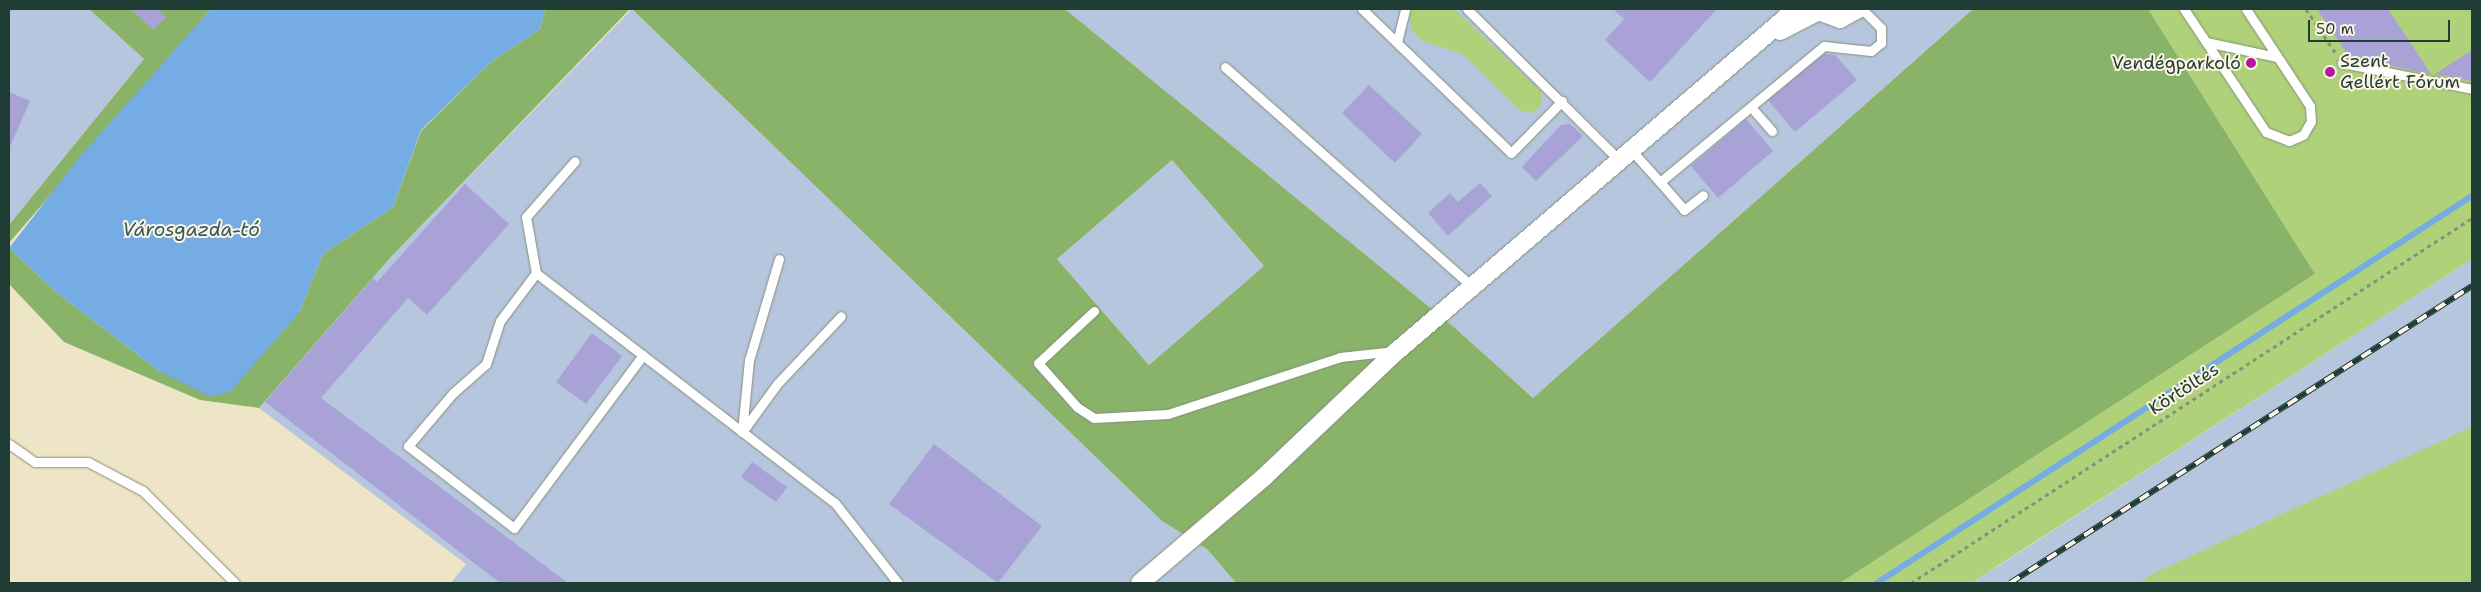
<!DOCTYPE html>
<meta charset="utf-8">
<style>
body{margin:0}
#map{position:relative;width:2481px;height:592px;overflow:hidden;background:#ede5c5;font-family:"Shantell Sans",sans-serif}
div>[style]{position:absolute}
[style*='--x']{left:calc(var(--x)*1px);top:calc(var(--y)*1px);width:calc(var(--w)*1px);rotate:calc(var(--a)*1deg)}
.industrial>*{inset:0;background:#b6c6de}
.green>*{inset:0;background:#aed17a}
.forest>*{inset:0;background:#8ab36a}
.water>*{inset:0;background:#76ace4}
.stream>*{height:5.5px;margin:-2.75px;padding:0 2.75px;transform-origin:2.75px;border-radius:2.75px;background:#76ace4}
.building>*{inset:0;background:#a8a2d7}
.path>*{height:3px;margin-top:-1.5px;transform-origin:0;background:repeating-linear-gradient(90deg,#86917c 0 4px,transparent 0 8px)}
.roads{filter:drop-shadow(0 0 1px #86917c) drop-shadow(0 0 1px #86917c)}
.service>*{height:9px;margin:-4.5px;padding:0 4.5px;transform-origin:4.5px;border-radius:4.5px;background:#fff}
.minor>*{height:18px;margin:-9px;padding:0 9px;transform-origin:9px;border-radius:9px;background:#fff}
.rail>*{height:5.5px;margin-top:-2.75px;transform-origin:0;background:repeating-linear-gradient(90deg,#fcf5e5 0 11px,#1f3d34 0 22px);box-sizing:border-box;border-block:1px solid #1f3d34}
.dots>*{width:14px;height:14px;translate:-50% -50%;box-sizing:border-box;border:2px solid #fcf5e5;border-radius:50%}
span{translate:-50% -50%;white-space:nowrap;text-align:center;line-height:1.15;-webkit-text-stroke:4px #fcf5e5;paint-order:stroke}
.poi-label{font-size:18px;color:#1f3d34}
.left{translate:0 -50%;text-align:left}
.right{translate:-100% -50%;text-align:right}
.street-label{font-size:18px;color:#1f3d34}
.water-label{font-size:19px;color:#355960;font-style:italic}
.frame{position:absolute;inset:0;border:10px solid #1f3d34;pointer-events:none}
.scale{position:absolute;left:2308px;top:20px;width:142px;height:22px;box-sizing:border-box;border:2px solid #1f3d34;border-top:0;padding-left:6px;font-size:15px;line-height:18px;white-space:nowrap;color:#1f3d34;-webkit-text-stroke:4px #fcf5e5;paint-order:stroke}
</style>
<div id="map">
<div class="industrial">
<i style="clip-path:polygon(9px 9px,89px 9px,144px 59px,9px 225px)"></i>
<i style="clip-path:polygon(632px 9px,1162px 521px,1207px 549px,1236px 583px,451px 583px,466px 564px,259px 408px,390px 258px)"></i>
<i style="clip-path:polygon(1065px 9px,1973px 9px,1533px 398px,1455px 328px)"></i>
<i style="clip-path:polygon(1172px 160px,1264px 266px,1149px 365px,1057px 259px)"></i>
<i style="clip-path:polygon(2472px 259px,2472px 583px,1971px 583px,2003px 563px)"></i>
</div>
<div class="green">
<i style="clip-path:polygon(1410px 9px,1454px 9px,1541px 91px,1541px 105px,1533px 113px,1521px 111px,1462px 54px,1423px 41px,1411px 30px)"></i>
<i style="clip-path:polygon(2148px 9px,2472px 9px,2472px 259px,1971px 583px,1840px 583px,2315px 274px)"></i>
<i style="clip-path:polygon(2472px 427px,2472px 583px,2138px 583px,2154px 573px)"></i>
</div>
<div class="forest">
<i style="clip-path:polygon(89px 9px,211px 9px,9px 243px,9px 225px,144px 59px)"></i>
<i style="clip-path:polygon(545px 9px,630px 9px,390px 258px,259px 408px,200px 400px,64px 342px,9px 284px,9px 248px,56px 292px,159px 371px,299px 313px,323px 254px,393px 207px,421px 131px,491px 62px,540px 29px)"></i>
<i style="clip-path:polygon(evenodd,632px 9px,1065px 9px,1455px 328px,1533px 398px,1973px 9px,2148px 9px,2315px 274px,1840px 583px,1236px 583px,1207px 549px,1162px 521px,632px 9px,1172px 160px,1264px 266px,1149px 365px,1057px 259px,1172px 160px)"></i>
</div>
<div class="water">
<i style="clip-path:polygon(211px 9px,545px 9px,540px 29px,491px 62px,421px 130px,393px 207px,323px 254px,299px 313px,231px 391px,211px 397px,159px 371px,56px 292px,9px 248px,79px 158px)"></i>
</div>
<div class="stream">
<i style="--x:1877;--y:583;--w:710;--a:-33.04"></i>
</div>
<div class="building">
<i style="clip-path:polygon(131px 9px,157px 9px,166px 17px,153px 30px)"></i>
<i style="clip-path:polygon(1613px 9px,1717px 9px,1650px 82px,1605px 40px,1624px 19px)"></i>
<i style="clip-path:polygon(2317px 9px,2388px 9px,2431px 74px,2350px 58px)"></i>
<i style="clip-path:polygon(2472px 50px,2472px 81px,2435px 74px)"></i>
<i style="clip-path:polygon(1824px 54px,1835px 55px,1857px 80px,1795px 132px,1768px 100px)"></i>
<i style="clip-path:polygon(1369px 85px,1422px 134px,1395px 163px,1342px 113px)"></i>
<i style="clip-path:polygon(9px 92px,30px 101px,9px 149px)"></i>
<i style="clip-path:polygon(1746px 119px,1773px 151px,1718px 198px,1691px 166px)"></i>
<i style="clip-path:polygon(1570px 124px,1583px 136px,1536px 181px,1522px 167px,1561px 125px)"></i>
<i style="clip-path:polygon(1480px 183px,1492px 196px,1448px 236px,1428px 213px,1450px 193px,1458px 202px)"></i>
<i style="clip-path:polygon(465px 184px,509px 224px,427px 315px,408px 298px,321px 398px,568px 583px,500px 583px,265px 402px,373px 278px,377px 282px)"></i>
<i style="clip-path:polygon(592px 333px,622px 356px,586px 404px,556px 382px)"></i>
<i style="clip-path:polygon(934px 444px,1042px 526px,998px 583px,889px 504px)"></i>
<i style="clip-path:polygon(752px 462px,787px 487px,776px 502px,741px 477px)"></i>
</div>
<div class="path">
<i style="--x:2306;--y:9;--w:52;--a:56"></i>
<i style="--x:1911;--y:583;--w:669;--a:-33.05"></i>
</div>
<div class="roads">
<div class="service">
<i style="--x:1362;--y:9;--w:207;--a:44"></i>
<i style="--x:1511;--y:153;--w:73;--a:-45.6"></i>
<i style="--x:1467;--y:9;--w:216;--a:44.8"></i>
<i style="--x:2184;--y:9;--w:148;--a:56.3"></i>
<i style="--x:2266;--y:132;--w:25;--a:21"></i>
<i style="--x:2289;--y:141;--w:15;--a:-23"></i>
<i style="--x:2303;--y:135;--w:16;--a:-60"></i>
<i style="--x:2311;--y:121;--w:15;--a:-94"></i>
<i style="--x:2310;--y:106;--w:116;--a:-123.4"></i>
<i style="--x:1397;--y:42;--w:34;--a:-76"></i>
<i style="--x:2206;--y:42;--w:73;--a:11.9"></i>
<i style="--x:2342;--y:63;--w:133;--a:11.3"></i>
<i style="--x:1225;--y:67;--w:330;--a:41.6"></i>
<i style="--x:1751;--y:107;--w:32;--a:49"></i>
<i style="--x:1632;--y:151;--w:42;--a:47.9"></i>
<i style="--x:1660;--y:182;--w:213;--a:-39.7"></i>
<i style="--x:1824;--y:46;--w:47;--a:6.1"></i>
<i style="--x:1871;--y:51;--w:13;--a:-39"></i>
<i style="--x:1881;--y:43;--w:15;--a:-90"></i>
<i style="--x:1881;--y:28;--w:27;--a:-135"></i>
<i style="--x:1660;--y:182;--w:37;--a:49"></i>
<i style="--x:1684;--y:210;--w:24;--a:-38"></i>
<i style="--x:779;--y:259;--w:105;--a:106.5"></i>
<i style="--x:749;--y:360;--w:72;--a:95.6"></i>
<i style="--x:742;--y:432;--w:59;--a:-53.9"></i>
<i style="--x:777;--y:384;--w:93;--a:-46.7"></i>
<i style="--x:536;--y:273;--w:57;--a:-100.1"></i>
<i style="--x:526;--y:217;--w:74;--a:-48.8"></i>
<i style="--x:1094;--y:311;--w:76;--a:137.1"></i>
<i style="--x:1038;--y:363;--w:59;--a:48.4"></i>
<i style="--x:1077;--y:407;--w:20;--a:33"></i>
<i style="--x:1094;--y:418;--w:74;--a:-3.1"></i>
<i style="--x:1168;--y:414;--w:181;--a:-18.3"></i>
<i style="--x:1340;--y:357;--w:55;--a:-6.2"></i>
<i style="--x:643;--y:355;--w:216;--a:126.7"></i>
<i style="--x:514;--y:528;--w:134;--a:-142.3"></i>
<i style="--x:408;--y:446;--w:70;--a:-49.7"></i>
<i style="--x:453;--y:393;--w:44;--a:-41.3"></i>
<i style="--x:486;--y:364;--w:45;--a:-72"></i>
<i style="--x:500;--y:321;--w:60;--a:-53.1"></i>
<i style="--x:536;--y:273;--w:377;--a:37.6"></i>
<i style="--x:835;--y:503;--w:102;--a:51.8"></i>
<i style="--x:9;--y:444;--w:32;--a:35"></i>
<i style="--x:35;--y:462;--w:53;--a:0"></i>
<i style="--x:88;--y:462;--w:62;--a:27.8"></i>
<i style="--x:143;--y:491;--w:130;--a:45"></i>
</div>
<div class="minor">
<i style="--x:1813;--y:9;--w:29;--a:20"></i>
<i style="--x:1840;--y:19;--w:21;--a:-29"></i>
<i style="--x:1780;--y:31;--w:42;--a:-27.2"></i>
<i style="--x:1140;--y:583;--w:163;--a:-40.5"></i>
<i style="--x:1264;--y:477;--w:183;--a:-43.5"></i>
<i style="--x:1397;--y:351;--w:526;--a:-40.6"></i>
</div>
</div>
<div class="rail">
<i style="--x:2010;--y:583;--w:549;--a:-32.74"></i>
</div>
<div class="dots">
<i style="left:2251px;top:63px;background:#b5179e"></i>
<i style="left:2330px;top:72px;background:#b5179e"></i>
</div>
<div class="poi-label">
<span class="left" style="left:2340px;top:72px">Szent<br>Gellért Fórum</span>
<span class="right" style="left:2241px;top:63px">Vendégparkoló</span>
</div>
<div class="street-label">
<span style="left:2184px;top:389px;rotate:-33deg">Körtöltés</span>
</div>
<div class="water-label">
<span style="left:191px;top:230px">Városgazda-tó</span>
</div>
<div class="frame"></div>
<div class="scale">50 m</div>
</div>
